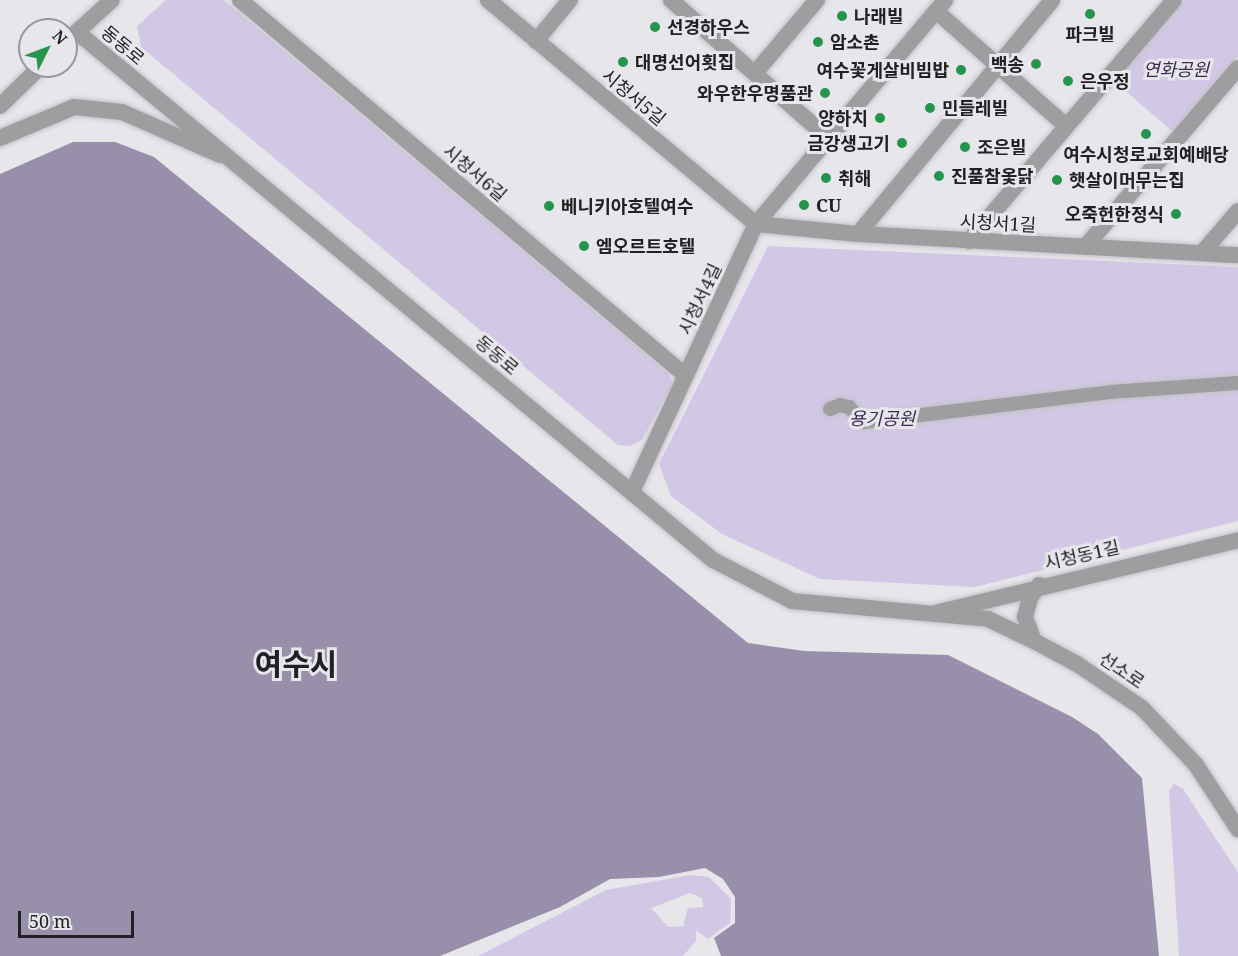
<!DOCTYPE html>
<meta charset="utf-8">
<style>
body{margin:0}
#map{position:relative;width:1238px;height:956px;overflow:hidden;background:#e7e6eb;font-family:"Noto Serif","Noto Sans KR",serif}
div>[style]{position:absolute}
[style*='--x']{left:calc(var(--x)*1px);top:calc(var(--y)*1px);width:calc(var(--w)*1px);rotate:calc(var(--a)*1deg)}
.green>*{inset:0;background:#d2c8e5}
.water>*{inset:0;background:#988faa}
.roads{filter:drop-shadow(0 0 2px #c3c2c7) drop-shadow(0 0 2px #c3c2c7)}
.pedestrian>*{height:14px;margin:-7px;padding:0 7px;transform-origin:7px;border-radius:7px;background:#9e9ea0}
.minor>*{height:16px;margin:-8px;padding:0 8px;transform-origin:8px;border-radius:8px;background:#9e9ea0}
.tertiary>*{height:16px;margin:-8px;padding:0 8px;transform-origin:8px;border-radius:8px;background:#9e9ea0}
.dots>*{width:16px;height:16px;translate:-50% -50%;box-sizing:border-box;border:3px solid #e7e6eb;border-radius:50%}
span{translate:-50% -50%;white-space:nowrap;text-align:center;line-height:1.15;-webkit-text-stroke:6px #e7e6eb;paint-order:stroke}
.poi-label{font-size:18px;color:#212022;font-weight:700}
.left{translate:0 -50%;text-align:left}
.right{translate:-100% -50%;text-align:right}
.street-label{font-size:18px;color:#212022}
.park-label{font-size:18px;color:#3a2a52;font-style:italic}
.town-label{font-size:30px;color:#212022;font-weight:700}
.north{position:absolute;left:18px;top:18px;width:60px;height:60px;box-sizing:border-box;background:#e7e6eb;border:2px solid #98979b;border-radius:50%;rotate:48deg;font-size:16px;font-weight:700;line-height:24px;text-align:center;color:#212022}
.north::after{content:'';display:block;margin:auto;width:21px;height:27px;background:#25954e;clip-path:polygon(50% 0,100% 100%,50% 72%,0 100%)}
.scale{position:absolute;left:18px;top:911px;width:116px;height:27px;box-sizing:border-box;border:3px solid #212022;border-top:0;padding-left:8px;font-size:18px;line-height:21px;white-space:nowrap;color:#212022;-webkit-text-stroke:4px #e7e6eb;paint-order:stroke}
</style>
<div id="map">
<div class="green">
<i style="clip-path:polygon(166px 0,224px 0,668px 373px,673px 384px,642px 440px,630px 446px,618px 445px,141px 47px,137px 26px)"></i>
<i style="clip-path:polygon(1184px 0,1238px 0,1238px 56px,1173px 132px,1114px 81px)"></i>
<i style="clip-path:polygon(768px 246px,1238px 267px,1238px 521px,975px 587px,820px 579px,722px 534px,671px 496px,659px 464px)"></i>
<i style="clip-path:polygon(1174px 784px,1183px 789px,1238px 872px,1238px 956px,1179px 956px,1169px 791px)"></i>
<i style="clip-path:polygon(evenodd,690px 875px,709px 877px,731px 899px,730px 923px,708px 939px,696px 930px,696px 941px,683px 956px,478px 956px,606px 890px,690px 875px,690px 893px,702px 898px,703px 907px,688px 908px,683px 926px,668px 927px,651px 908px,690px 893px)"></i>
</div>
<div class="water">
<i style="clip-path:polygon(73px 142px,115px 142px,154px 157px,748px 643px,804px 651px,948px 655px,1072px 717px,1098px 734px,1142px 778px,1159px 956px,721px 956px,714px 938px,735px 923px,735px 897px,723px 879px,705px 868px,659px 877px,610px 879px,560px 907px,440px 956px,0 956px,0 174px)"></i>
</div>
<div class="roads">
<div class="pedestrian">
<i style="--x:830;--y:409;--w:11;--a:-22"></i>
<i style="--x:840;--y:405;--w:9;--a:13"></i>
<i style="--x:849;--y:407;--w:21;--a:47"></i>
<i style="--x:863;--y:422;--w:249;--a:-6.9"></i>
<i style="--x:1110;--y:392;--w:128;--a:-4"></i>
</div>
<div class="minor">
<i style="--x:240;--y:0;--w:583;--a:40.13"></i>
<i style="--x:488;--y:0;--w:349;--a:39.9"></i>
<i style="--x:671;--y:0;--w:209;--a:41.3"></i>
<i style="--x:936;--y:11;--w:174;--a:41.5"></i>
<i style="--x:536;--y:41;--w:53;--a:-50.3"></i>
<i style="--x:755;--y:73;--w:96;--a:-49.7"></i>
<i style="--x:0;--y:138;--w:80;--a:-22.7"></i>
<i style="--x:74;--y:107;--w:48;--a:5.9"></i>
<i style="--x:122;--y:112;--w:107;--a:23.7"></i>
<i style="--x:756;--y:224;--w:102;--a:5.6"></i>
<i style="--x:858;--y:234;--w:381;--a:3.2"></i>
<i style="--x:858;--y:234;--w:304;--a:-50.3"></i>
<i style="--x:969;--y:241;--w:316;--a:-49.6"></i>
<i style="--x:1085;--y:247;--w:235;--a:-49.5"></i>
<i style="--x:1202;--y:253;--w:55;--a:-49.4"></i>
<i style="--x:632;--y:492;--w:295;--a:-65.2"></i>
<i style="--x:756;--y:224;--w:293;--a:-49.8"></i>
<i style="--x:935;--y:613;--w:312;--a:-13.5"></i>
<i style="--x:1034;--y:641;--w:26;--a:-111"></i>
<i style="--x:1025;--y:617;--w:20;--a:-75"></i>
<i style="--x:1030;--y:598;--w:16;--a:-55"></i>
</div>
<div class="tertiary">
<i style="--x:77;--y:32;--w:827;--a:39.7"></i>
<i style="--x:713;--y:560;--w:89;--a:27.4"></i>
<i style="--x:792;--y:601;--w:197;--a:5.2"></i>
<i style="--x:988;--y:619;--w:51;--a:25.6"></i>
<i style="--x:1034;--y:641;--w:49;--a:28.1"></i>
<i style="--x:1077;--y:664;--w:78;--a:34.1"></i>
<i style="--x:1142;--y:708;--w:79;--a:46.5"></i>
<i style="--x:1196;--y:765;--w:77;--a:56.7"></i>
<i style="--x:66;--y:42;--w:62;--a:-42.4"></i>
<i style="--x:0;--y:106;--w:57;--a:-44.3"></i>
</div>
</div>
<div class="dots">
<i style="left:1090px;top:14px;background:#25954e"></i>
<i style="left:842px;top:16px;background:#25954e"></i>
<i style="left:655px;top:27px;background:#25954e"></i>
<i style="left:818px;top:42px;background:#25954e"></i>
<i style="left:623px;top:62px;background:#25954e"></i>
<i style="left:1036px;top:64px;background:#25954e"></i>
<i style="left:961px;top:70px;background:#25954e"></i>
<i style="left:1068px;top:81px;background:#25954e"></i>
<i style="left:825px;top:93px;background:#25954e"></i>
<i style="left:930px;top:108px;background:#25954e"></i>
<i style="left:880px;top:118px;background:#25954e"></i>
<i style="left:1146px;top:134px;background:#25954e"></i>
<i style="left:902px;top:143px;background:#25954e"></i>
<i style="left:965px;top:147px;background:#25954e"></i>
<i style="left:939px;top:176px;background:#25954e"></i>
<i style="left:826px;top:178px;background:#25954e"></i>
<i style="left:1057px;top:180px;background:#25954e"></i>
<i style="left:804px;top:205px;background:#25954e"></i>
<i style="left:549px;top:206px;background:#25954e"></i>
<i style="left:1176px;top:214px;background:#25954e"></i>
<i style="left:584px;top:246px;background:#25954e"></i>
</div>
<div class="poi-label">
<span class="left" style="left:854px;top:16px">나래빌</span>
<span class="left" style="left:667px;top:27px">선경하우스</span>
<span style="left:1090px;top:34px">파크빌</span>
<span class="left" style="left:830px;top:42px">암소촌</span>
<span class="left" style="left:635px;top:62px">대명선어횟집</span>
<span class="right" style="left:1024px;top:64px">백송</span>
<span class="right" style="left:949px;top:70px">여수꽃게살비빔밥</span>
<span class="left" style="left:1080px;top:81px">은우정</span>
<span class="right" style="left:813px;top:93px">와우한우명품관</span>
<span class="left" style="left:942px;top:108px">민들레빌</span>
<span class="right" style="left:868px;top:118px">양하치</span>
<span class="right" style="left:890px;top:143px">금강생고기</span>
<span class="left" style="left:977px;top:147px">조은빌</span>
<span style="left:1146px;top:154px">여수시청로교회예배당</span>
<span class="left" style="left:951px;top:176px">진품참옻닭</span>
<span class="left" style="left:838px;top:178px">취해</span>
<span class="left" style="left:1069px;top:180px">햇살이머무는집</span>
<span class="left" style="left:816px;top:205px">CU</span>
<span class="left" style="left:561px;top:206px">베니키아호텔여수</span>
<span class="right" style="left:1164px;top:214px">오죽헌한정식</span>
<span class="left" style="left:596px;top:246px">엠오르트호텔</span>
</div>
<div class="street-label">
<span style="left:123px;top:45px;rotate:40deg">동동로</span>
<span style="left:634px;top:97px;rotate:40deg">시청서5길</span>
<span style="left:475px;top:173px;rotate:40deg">시청서6길</span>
<span style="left:998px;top:223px;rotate:3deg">시청서1길</span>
<span style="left:700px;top:299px;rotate:-65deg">시청서4길</span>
<span style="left:497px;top:355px;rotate:40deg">동동로</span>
<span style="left:1082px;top:555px;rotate:-13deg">시청동1길</span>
<span style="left:1122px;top:670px;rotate:34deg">선소로</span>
</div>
<div class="park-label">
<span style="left:1176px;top:69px">연화공원</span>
<span style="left:882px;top:418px">용기공원</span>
</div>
<div class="town-label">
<span style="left:296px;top:664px">여수시</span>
</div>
<div class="north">N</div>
<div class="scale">50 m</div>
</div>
